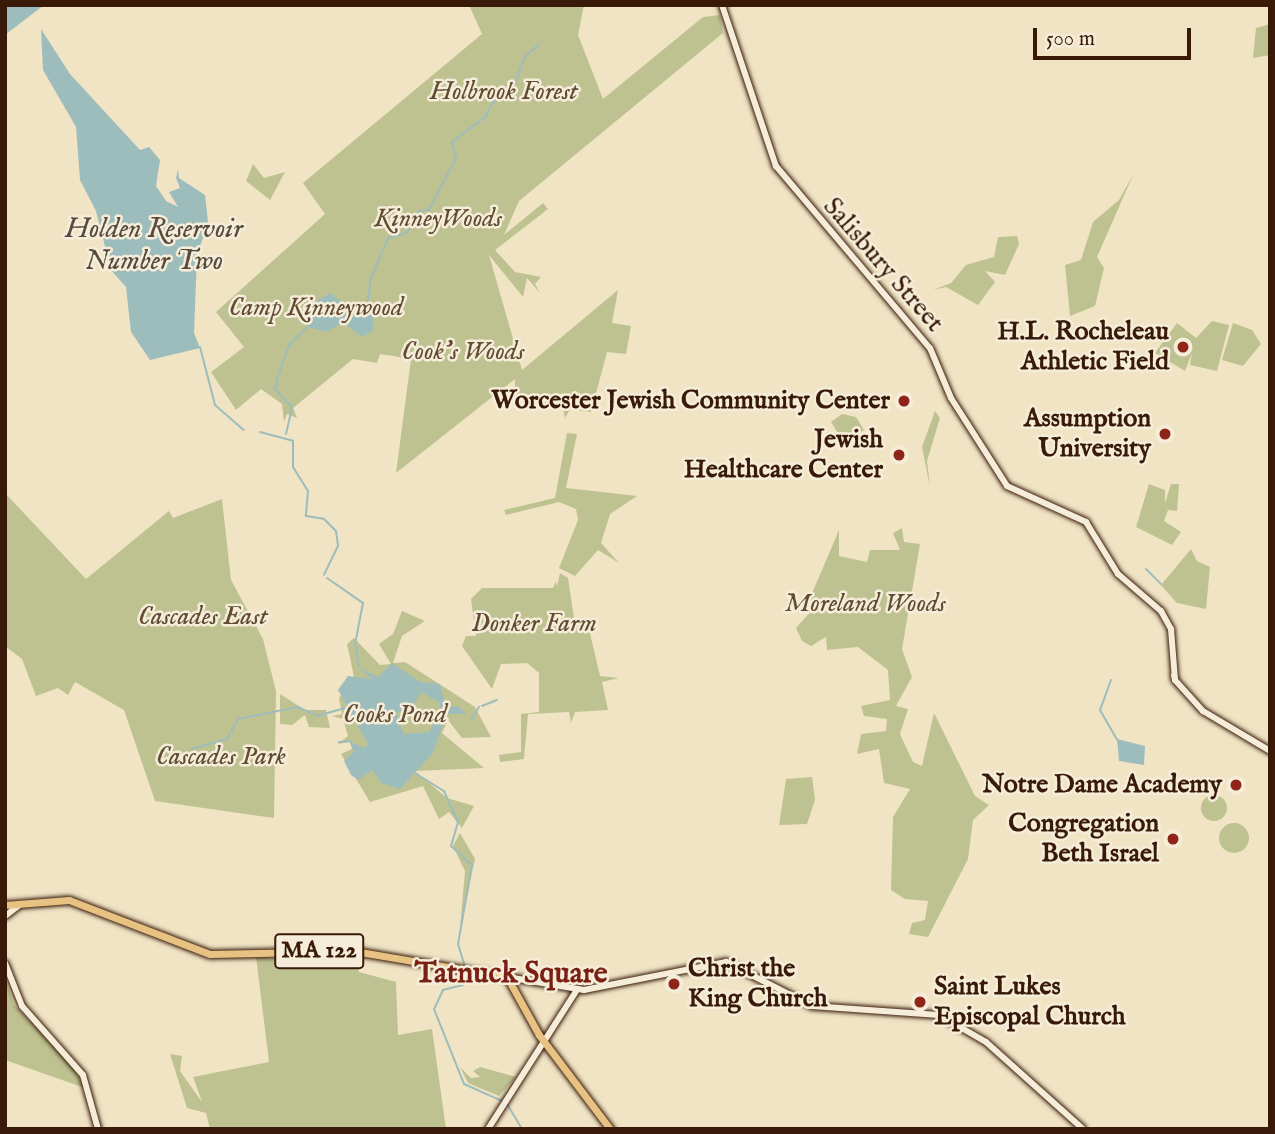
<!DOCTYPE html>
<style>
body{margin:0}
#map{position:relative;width:1275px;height:1134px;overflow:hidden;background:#f0e4c5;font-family:"IM FELL English",serif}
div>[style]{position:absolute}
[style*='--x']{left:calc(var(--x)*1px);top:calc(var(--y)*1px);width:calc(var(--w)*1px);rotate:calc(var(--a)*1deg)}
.green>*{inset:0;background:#bec291}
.round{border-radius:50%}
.water>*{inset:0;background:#9dbdbd}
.stream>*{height:2px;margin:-1px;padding:0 1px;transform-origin:1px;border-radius:1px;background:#9dbdbd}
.roads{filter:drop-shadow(0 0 2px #391a08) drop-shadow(0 0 2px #391a08)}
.secondary>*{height:6px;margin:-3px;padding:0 3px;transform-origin:3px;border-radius:3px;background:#f5edd9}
.primary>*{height:7px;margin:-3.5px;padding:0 3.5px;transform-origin:3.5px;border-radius:3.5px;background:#e8c282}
.dots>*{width:19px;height:19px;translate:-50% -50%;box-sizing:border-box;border:4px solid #f5edd9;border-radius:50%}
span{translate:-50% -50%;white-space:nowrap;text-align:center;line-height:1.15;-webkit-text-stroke:5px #f5edd9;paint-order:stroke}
.shield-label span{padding:2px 5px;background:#f5edd9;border:2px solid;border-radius:5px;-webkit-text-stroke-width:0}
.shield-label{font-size:24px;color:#391a08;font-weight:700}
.park-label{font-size:26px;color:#614c31;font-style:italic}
.street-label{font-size:26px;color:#391a08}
.poi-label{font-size:26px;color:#391a08;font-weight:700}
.right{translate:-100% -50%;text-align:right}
.left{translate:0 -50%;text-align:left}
.water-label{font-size:28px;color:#574b3e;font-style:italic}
.quarter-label{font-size:30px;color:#7a1f14;font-weight:700}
.frame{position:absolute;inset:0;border:7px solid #391a08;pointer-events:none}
.scale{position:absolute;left:1033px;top:28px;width:158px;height:32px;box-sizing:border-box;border:4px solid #391a08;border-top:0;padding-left:9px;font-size:21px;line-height:24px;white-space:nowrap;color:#391a08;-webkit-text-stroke:5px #f5edd9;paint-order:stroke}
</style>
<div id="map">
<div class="green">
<i style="clip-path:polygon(469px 5px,584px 5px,578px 35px,603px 99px,703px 17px,720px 15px,723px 33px,519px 201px,504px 235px,543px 203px,548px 209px,495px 250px,515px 272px,541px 277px,535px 284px,540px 293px,527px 278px,523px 297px,489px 255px,522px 370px,618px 290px,612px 323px,631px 326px,626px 354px,607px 352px,591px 412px,570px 409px,565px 418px,563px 407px,515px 399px,515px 379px,396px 473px,411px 359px,380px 354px,377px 363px,353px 359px,293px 408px,297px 418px,287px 414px,284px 422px,282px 404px,261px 389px,236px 410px,211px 372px,244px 347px,216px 312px,325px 214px,303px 183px,482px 34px)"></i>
<i style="clip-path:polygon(1270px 24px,1270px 55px,1253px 58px,1256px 28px)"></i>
<i style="clip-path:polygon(253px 164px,264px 178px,285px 172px,270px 200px,246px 181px)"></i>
<i style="clip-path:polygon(1133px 175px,1097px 257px,1104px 268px,1095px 306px,1070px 316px,1065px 265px,1081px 260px,1093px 222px,1119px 200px)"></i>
<i style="clip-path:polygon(998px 237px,1017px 236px,1019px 244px,1005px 275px,985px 271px,995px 282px,978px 305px,946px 287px,933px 290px,951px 283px,966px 265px,994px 257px)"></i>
<i style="clip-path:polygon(1212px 321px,1229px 325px,1217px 371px,1190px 365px,1192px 353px,1185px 371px,1155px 353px,1177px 323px,1196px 338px)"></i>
<i style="clip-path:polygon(1233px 323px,1252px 330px,1261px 344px,1243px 366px,1222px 360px)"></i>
<i style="clip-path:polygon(935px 411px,940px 418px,927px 461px,930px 487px,922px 447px)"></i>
<i style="clip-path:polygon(842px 414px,856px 417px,864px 430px,844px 443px,831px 422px)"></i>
<i style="clip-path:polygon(567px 433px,577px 434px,566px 488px,637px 496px,610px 514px,601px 543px,619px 563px,598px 550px,575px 576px,559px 568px,578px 520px,576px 509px,559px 502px,506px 515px,504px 510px,555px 498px)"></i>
<i style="clip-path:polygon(1149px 484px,1165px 490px,1165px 503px,1171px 484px,1179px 484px,1177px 511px,1168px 510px,1164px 521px,1181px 532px,1172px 545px,1136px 527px)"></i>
<i style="clip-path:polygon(5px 493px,86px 579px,169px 511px,173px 518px,222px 499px,231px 580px,263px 639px,276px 691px,274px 818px,155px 801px,124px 710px,75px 682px,68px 695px,58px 688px,36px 696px,22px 659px,5px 646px)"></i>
<i style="clip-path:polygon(902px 528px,904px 542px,920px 544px,902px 649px,912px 677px,896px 706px,908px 709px,900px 734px,913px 762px,922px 766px,934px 713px,975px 796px,989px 805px,973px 820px,968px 859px,928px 937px,909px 934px,912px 923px,925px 920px,928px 901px,905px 899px,891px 890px,893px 817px,910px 789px,884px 783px,879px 749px,857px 754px,861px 734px,886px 731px,887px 719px,864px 716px,861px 706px,890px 700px,888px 670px,858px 647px,827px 650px,826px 637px,811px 646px,802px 641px,796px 628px,814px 608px,786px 600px,805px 600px,813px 591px,839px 530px,839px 556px,867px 562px,870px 550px,900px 550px,893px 533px)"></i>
<i style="clip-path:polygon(1191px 549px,1197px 561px,1210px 567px,1206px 609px,1177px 603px,1161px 585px)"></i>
<i style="clip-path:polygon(560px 573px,568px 578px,574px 618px,593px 618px,589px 629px,600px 676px,619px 678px,602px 682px,608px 710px,575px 712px,571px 723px,569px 712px,528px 714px,524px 759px,500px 762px,499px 755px,521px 752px,521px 714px,539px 712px,539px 673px,527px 663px,501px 664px,492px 689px,462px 646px,466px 636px,476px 636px,471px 599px,482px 588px,553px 588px,556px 581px,557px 587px)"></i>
<i style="clip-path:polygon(402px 611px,425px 621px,402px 636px,393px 663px,405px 662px,475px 707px,491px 737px,462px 738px,448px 720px,442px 733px,484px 768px,415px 771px,447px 798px,474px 806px,462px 828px,449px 812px,439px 819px,423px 786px,370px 802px,341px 754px,352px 749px,350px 742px,338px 744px,348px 736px,343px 719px,332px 716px,342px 714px,339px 698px,354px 677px,347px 644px,354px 638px,380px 665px,391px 664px,379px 644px,393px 634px)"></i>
<i style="clip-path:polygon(280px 694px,305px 710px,326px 710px,330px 728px,309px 727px,305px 715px,292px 725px,280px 724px)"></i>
<i style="clip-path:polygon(812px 777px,815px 800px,807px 824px,779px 825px,786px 779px)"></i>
<i class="round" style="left:1201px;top:795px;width:26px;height:26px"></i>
<i class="round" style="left:1219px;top:823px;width:30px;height:30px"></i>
<i style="clip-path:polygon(460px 833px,475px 859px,460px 929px,465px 871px,453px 846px)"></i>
<i style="clip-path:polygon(354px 954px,359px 972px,396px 982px,398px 1035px,432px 1029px,446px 1129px,210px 1129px,206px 1113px,187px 1108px,170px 1054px,182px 1056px,180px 1071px,202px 1102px,193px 1077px,269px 1062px,256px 957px,312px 962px)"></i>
<i style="clip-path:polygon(5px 977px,14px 1005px,69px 1061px,85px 1088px,5px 1060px)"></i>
<i style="clip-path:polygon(460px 1067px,471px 1078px,480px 1077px,473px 1071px,480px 1067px,516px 1077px,499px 1096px,468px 1083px)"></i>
</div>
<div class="water">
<i style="clip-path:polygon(5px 5px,44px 5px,5px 35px)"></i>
<i style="clip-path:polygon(41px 29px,70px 74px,140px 150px,149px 147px,160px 160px,156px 186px,166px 201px,178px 207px,169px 192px,180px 188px,176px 178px,178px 169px,179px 178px,205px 195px,208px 222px,197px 256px,194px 333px,200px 348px,150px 360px,131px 332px,126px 287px,111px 270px,96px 211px,80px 180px,76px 127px,43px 70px)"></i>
<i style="clip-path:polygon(331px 293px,348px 308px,373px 316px,373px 331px,362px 337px,343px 322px,326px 332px,308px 327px,303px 318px,316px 315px,318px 300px)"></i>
<i style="clip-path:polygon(evenodd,392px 663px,420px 682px,440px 684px,446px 708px,458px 706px,466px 714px,447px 714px,433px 753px,400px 789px,381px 783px,372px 770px,358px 780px,351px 775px,344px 761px,354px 751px,349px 741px,364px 748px,368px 744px,338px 690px,348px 676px,372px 679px,358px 667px,378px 677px,392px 663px,421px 692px,440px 703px,440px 713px,429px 732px,404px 734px,396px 713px,411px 709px,421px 692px)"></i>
<i style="clip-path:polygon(1117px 739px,1145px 746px,1144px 765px,1119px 761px)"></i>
</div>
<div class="stream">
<i style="--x:366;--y:313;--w:35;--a:-82"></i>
<i style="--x:371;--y:278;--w:43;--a:-67"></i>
<i style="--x:388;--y:238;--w:20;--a:-15"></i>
<i style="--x:407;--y:233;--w:25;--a:-61"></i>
<i style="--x:419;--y:211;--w:10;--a:-6"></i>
<i style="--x:429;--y:210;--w:59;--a:-62.6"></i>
<i style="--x:456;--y:158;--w:16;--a:-104"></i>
<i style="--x:452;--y:142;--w:41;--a:-37.1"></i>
<i style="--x:485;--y:117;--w:17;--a:-62"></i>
<i style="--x:493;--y:102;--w:21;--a:-25"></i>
<i style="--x:512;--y:93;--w:37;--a:-71"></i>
<i style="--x:524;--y:58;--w:21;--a:-43"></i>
<i style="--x:200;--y:347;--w:60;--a:75.5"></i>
<i style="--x:215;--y:405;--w:38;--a:41"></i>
<i style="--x:260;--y:432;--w:34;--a:15"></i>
<i style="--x:293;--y:441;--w:26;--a:90"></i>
<i style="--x:293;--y:467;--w:28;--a:58"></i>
<i style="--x:308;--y:491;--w:25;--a:95"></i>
<i style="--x:306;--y:516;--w:18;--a:9"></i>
<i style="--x:324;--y:519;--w:17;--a:45"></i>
<i style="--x:336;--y:531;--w:15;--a:82"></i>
<i style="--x:338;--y:546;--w:32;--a:116"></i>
<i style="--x:286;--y:434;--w:28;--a:-77"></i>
<i style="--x:292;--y:407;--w:25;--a:-133"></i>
<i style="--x:275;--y:389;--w:10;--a:-79"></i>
<i style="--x:277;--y:379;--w:36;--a:-71"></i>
<i style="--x:289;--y:345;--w:25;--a:-45"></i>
<i style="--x:1146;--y:569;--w:21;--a:45"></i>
<i style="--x:327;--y:578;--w:44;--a:34.8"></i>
<i style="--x:363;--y:603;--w:42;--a:101"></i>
<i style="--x:355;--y:644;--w:23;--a:80"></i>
<i style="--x:1111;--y:680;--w:32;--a:110"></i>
<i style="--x:1100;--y:710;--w:34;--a:60"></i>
<i style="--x:482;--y:706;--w:16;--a:-22"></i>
<i style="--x:472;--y:719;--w:14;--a:-60"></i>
<i style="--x:339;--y:742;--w:11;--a:-5"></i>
<i style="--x:192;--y:749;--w:36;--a:-16"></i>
<i style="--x:227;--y:739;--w:23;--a:-61"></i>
<i style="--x:238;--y:719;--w:61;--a:-11.3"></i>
<i style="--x:298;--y:707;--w:21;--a:25"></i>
<i style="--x:317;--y:716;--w:29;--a:-16"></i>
<i style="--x:415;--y:773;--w:34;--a:32"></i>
<i style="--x:444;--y:791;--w:34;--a:66"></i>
<i style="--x:458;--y:822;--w:25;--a:106"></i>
<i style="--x:451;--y:846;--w:28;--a:42"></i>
<i style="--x:472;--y:865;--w:80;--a:100"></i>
<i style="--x:458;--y:944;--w:24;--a:73"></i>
<i style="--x:466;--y:972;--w:13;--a:103"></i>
<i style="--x:463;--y:985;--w:21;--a:166"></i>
<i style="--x:443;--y:990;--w:21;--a:115"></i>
<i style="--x:434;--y:1009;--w:81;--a:68.2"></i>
<i style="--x:464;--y:1084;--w:42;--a:24.1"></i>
<i style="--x:507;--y:1104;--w:29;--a:59"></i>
</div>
<div class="roads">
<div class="secondary">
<i style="--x:722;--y:5;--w:170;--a:71.5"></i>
<i style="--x:776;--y:166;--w:238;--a:49.8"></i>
<i style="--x:930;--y:348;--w:54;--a:67.2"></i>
<i style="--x:951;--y:398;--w:104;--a:57.5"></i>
<i style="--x:1007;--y:486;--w:87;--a:24.5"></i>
<i style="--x:1086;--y:522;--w:61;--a:58.4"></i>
<i style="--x:1118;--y:574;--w:57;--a:40.7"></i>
<i style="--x:1161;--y:611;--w:21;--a:61"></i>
<i style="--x:1171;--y:629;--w:51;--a:85.5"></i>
<i style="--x:1175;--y:680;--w:5;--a:-101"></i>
<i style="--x:1175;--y:680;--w:42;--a:47.9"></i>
<i style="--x:1203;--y:711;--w:78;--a:30.8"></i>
<i style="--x:5;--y:916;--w:20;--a:-37"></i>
<i style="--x:5;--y:963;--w:46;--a:68.4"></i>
<i style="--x:22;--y:1006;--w:92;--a:48.5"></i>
<i style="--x:83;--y:1075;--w:56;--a:74.5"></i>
<i style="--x:507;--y:977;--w:78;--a:9.6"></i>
<i style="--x:584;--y:990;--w:145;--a:-11.2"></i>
<i style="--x:726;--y:962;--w:97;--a:27.1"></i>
<i style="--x:812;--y:1006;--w:127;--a:4.1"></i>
<i style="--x:939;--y:1015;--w:54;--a:29.9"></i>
<i style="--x:986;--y:1042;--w:130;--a:41.9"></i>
<i style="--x:488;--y:1129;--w:165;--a:-57.4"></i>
</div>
<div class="primary">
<i style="--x:5;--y:905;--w:64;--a:-4.5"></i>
<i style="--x:69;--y:900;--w:151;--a:21"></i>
<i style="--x:210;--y:954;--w:144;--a:-1.2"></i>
<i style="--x:354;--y:951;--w:155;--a:9.6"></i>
<i style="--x:507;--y:977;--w:66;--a:61.1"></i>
<i style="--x:539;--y:1035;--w:118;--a:52.9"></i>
</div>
</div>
<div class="dots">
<i style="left:1183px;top:347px;background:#8f2418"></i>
<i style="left:904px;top:401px;background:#8f2418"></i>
<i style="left:1165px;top:434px;background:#8f2418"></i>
<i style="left:899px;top:455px;background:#8f2418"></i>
<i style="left:1236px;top:785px;background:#8f2418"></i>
<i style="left:1173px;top:839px;background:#8f2418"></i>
<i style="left:674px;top:984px;background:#8f2418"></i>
<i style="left:920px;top:1002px;background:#8f2418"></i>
</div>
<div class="shield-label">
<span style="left:319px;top:951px">MA 122</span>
</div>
<div class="park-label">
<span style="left:504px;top:92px">Holbrook Forest</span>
<span style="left:438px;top:219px">KinneyWoods</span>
<span style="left:316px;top:308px">Camp Kinneywood</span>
<span style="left:463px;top:352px">Cook's Woods</span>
<span style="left:865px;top:604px">Moreland Woods</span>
<span style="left:203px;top:617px">Cascades East</span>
<span style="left:534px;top:624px">Donker Farm</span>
<span style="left:395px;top:715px">Cooks Pond</span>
<span style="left:221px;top:757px">Cascades Park</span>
</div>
<div class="street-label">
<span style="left:883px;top:265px;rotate:49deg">Salisbury Street</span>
</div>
<div class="poi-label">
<span class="right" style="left:1169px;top:347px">H.L. Rocheleau<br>Athletic Field</span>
<span class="right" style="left:890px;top:401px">Worcester Jewish Community Center</span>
<span class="right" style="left:1151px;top:434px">Assumption<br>University</span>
<span class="right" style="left:883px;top:455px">Jewish<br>Healthcare Center</span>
<span class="right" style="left:1222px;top:785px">Notre Dame Academy</span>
<span class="right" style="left:1159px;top:839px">Congregation<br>Beth Israel</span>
<span class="left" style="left:688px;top:984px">Christ the<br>King Church</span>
<span class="left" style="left:934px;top:1002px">Saint Lukes<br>Episcopal Church</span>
</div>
<div class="water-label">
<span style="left:154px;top:246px">Holden Reservoir<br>Number Two</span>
</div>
<div class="quarter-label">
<span style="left:511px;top:974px">Tatnuck Square</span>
</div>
<div class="frame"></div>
<div class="scale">500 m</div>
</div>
